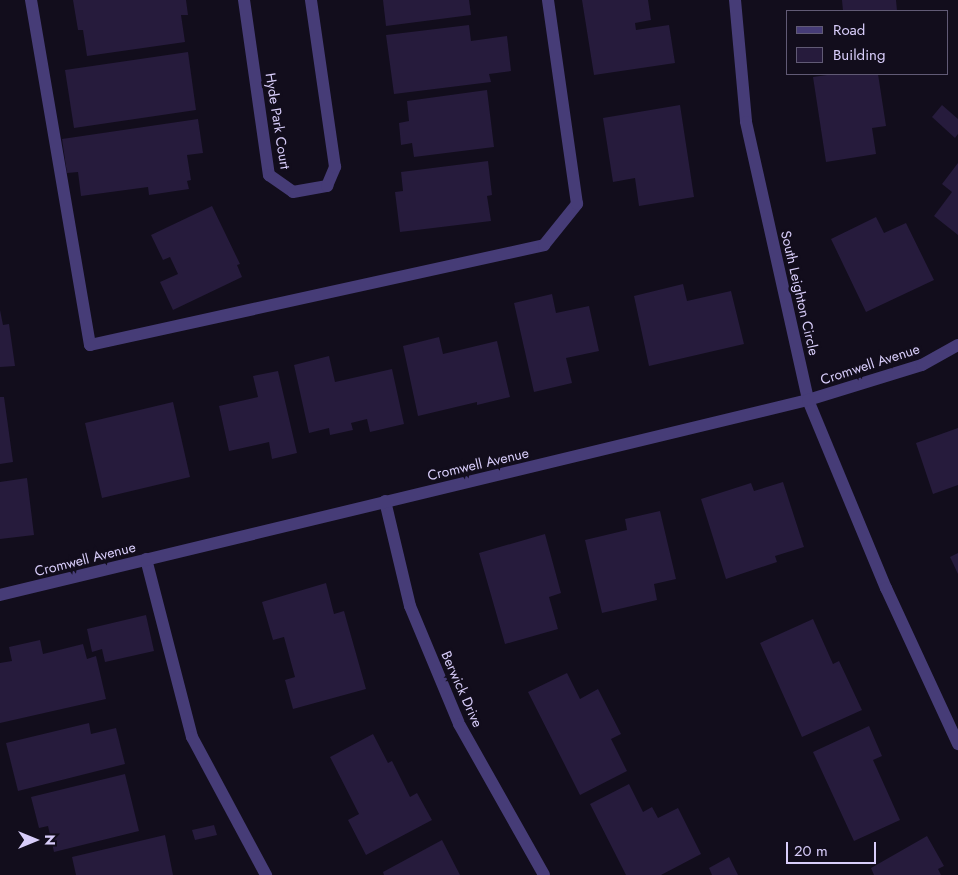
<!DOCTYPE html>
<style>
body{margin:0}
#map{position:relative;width:958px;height:875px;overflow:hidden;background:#120d1c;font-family:Jost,sans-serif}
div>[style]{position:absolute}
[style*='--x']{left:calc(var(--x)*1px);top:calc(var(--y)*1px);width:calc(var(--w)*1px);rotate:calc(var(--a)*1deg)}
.building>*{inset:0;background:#261b3c}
.lane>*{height:12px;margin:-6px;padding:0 6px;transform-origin:6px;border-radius:6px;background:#463c77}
.street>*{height:12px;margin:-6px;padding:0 6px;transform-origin:6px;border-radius:6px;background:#463c77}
span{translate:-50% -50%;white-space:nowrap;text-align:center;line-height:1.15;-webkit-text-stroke:5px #120d1c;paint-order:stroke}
.street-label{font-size:14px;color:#d8cdfa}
.legend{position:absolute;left:786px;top:10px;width:162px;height:65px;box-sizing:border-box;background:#120d1c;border:1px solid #615a75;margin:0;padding:6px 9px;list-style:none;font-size:15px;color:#d8cdfa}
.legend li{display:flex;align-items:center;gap:10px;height:25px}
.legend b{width:25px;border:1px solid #615a75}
.north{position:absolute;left:10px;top:815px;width:50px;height:50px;-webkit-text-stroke:4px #120d1c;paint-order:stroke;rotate:90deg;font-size:14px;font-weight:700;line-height:20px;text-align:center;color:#d8cdfa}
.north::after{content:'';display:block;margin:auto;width:18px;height:22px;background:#d8cdfa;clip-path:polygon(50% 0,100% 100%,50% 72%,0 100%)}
.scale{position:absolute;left:786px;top:842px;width:90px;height:22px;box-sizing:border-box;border:2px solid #d8cdfa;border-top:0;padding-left:6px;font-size:15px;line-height:18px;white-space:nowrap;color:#d8cdfa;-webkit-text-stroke:4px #120d1c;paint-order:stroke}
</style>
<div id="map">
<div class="building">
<i style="clip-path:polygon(73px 0,186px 0,188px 15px,181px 15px,185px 42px,87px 56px,83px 30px,78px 30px)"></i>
<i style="clip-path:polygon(383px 0,469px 0,471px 15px,386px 26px)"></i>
<i style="clip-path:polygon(582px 0,648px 0,651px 20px,635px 23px,636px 30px,669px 25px,675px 63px,594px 75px)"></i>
<i style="clip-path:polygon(842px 0,896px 0,897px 11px,843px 11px)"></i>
<i style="clip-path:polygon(469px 25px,471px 41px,507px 36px,511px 71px,489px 74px,491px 82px,394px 94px,386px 35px)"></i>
<i style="clip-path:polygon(188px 52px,196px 110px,74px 128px,65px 70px)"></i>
<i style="clip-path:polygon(834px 74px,878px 74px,886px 126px,872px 128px,876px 154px,826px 162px,813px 77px)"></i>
<i style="clip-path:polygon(487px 90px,494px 147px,414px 157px,412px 143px,401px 145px,399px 123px,409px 121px,407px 101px)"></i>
<i style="clip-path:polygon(680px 105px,694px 197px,639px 206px,635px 178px,613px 182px,603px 118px)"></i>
<i style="clip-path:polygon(942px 105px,958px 119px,958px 134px,955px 138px,932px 117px)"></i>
<i style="clip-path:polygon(198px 119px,203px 153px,187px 155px,191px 180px,187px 181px,189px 189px,149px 195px,148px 187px,81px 196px,78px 172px,67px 173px,62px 139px)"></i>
<i style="clip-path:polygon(488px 161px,492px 195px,487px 196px,491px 221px,400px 232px,395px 192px,403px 191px,401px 172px)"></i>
<i style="clip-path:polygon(958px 163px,958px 235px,934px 216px,952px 192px,942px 184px)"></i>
<i style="clip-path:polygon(212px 206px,240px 264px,237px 265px,242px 277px,173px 310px,160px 282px,178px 274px,170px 257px,163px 260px,151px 235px)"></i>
<i style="clip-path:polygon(876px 217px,884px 233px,906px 223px,934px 280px,866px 312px,831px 239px)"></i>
<i style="clip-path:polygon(683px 284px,687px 301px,731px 291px,744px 344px,649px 366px,634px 296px)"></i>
<i style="clip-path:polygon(552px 294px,556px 313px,589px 306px,599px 351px,566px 358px,572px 383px,534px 392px,514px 303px)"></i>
<i style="clip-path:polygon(0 310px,3px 325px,9px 324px,15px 366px,0 367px)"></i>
<i style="clip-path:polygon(439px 337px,443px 354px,497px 341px,510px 397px,477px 405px,477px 402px,418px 416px,403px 346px)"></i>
<i style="clip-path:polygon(329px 356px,335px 382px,392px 369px,404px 424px,370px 432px,367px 419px,351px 423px,353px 430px,330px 435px,329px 428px,309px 433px,294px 365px)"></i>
<i style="clip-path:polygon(278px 371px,297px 453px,272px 459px,269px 442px,229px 451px,219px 406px,258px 397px,253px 376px)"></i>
<i style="clip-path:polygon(0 397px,4px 397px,13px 462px,0 464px)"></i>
<i style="clip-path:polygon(173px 402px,190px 477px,102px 498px,85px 423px)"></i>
<i style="clip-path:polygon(958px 428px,958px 485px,933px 494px,916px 443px)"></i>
<i style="clip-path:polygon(27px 478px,34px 535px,0 539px,0 482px)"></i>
<i style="clip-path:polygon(783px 482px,804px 547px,775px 556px,777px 562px,726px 579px,701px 499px,751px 483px,754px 491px)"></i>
<i style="clip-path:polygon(660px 511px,676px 579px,654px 584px,657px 600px,602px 613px,585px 540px,627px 530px,625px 519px)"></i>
<i style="clip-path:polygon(545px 534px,561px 593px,549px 597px,558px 629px,505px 644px,479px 553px)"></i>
<i style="clip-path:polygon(958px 553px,958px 574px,950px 557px)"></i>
<i style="clip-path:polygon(326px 583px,334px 614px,344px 611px,366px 689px,293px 709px,285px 680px,295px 677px,284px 637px,273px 640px,262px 602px)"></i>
<i style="clip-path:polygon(146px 615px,154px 651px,105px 662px,102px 649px,92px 652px,87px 629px)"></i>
<i style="clip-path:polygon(813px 619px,833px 664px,839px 661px,862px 710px,802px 737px,760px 643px)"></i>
<i style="clip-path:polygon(40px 640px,43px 654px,83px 644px,87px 659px,96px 656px,106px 699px,0 723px,0 663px,12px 661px,9px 647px)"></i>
<i style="clip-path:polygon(567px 673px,580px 699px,598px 689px,621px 734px,611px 739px,627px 771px,580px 795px,528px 692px)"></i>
<i style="clip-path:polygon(89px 723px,91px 734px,116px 728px,125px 764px,18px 791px,6px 743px)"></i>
<i style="clip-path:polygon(869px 726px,882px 756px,873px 760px,900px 820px,854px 841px,813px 752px)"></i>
<i style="clip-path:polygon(373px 734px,388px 763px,392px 761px,410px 797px,417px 793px,432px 820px,366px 855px,348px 820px,359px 814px,330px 757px)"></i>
<i style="clip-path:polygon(125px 774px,139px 831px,54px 852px,48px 826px,39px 828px,31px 797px)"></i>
<i style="clip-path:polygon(629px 784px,643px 812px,652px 807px,658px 818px,678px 808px,701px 854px,661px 875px,626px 875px,590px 804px)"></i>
<i style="clip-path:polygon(214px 825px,217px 835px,195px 840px,192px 830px)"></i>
<i style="clip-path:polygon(165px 835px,173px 875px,76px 875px,72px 857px)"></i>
<i style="clip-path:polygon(927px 836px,944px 866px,938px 869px,941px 875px,874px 875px,871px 868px)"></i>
<i style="clip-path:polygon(442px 840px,460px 875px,384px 875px,383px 872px)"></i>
<i style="clip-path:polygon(729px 857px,738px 875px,712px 875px,709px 868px)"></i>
</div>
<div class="lane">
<i style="--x:31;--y:0;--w:350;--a:80.3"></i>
<i style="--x:90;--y:345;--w:465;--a:-12.4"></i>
<i style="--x:544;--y:245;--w:53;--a:-51.2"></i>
<i style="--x:577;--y:204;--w:206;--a:-98.1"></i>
<i style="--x:146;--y:559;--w:184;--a:75.5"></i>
<i style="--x:192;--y:737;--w:157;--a:61.8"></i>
</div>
<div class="street">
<i style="--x:244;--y:0;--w:177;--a:81.9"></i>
<i style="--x:269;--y:175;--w:29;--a:35"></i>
<i style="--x:293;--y:192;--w:35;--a:-10"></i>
<i style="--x:327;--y:186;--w:21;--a:-67"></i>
<i style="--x:335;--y:167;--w:169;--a:-98.2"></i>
<i style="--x:735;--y:0;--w:122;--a:84.8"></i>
<i style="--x:746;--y:122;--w:285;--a:77.4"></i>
<i style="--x:808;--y:400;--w:204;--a:67.5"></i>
<i style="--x:886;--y:588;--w:172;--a:65.2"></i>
<i style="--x:385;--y:501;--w:108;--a:76.6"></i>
<i style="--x:410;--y:606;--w:128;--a:67.4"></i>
<i style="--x:459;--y:724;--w:173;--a:60.6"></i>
<i style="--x:0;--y:595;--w:831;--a:-13.57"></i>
<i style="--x:808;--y:400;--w:119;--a:-17.1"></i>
<i style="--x:922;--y:365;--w:41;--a:-29.1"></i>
</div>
<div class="street-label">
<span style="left:278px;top:121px;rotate:81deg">Hyde Park Court</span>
<span style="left:800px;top:293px;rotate:77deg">South Leighton Circle</span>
<span style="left:870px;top:364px;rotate:-18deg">Cromwell Avenue</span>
<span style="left:478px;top:464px;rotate:-13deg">Cromwell Avenue</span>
<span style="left:85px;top:559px;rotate:-14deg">Cromwell Avenue</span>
<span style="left:462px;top:689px;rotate:66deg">Berwick Drive</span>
</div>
<ul class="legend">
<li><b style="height:6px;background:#463c77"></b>Road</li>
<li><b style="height:14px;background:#261b3c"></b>Building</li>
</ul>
<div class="north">N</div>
<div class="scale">20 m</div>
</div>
